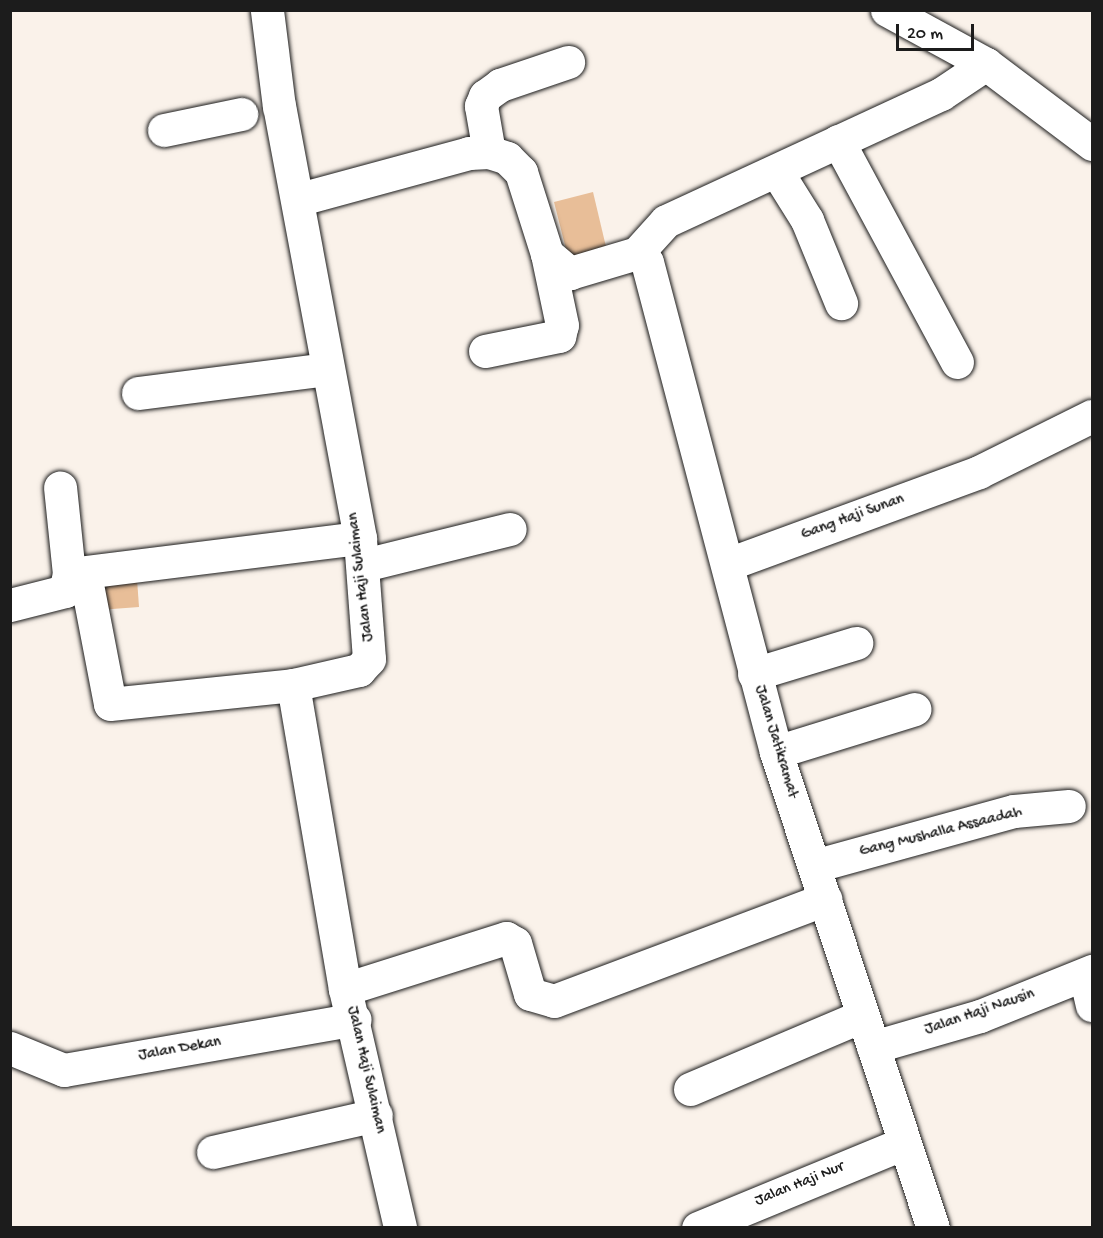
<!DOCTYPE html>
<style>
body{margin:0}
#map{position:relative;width:1103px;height:1238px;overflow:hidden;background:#faf2ea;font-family:"Gochi Hand",sans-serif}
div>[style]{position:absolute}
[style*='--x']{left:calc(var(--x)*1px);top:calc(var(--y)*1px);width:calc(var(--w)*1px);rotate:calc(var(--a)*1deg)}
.building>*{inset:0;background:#e8be98}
.roads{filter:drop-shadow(0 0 2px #1c1c1c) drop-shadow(0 0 2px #1c1c1c)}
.minor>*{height:33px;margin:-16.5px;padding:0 16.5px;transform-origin:16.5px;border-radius:16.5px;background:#fff}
span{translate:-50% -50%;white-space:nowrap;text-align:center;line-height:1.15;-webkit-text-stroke:4.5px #fff;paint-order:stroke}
.street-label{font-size:16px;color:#1c1c1c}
.frame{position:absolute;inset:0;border:12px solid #1c1c1c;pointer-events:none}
.scale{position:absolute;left:896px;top:24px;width:78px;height:27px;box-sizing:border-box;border:3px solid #1c1c1c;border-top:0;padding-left:8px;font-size:18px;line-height:21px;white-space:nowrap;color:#1c1c1c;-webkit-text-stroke:4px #fff;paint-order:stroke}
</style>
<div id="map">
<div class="building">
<i style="clip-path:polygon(593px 192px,607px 251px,569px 261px,554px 202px)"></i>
<i style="clip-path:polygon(137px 579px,139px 607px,99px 610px,97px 582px)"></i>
</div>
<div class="roads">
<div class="minor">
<i style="--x:887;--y:10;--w:113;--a:28.6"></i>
<i style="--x:164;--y:130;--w:79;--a:-11.7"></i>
<i style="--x:838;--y:141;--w:251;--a:61.7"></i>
<i style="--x:489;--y:152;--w:47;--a:-99.9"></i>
<i style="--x:481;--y:106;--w:11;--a:-68"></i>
<i style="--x:485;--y:96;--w:19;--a:-36"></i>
<i style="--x:500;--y:85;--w:72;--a:-18.7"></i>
<i style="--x:777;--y:172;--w:57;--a:58"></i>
<i style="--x:807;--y:220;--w:90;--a:67.7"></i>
<i style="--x:300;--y:199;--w:175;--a:-15.2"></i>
<i style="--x:469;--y:153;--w:20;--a:-3"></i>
<i style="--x:489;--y:152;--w:19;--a:18"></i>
<i style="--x:507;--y:158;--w:20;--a:45"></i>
<i style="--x:521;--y:172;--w:86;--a:72.4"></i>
<i style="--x:547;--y:254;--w:30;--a:40"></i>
<i style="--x:570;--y:273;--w:70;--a:-16.6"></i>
<i style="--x:637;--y:253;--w:43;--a:-47.8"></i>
<i style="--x:666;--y:221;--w:303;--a:-24.8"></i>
<i style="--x:941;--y:94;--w:54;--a:-33.7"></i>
<i style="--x:986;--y:64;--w:133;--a:37"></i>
<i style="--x:637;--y:253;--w:13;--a:42"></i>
<i style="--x:647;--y:262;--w:507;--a:75.25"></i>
<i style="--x:776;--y:752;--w:501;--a:71.75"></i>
<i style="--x:485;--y:351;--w:76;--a:-11.5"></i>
<i style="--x:559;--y:336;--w:11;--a:-75"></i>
<i style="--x:562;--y:325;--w:73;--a:-101.9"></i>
<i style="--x:138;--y:393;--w:191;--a:-7.2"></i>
<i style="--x:728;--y:564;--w:267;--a:-20.1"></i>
<i style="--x:979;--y:472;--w:126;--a:-26.4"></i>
<i style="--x:364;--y:565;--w:150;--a:-13.9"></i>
<i style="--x:69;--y:574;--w:293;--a:-7.1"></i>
<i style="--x:85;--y:574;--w:132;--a:79.1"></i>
<i style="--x:110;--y:704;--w:184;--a:-5.9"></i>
<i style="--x:293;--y:685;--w:68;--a:-12.8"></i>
<i style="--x:359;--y:670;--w:15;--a:-48"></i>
<i style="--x:369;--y:659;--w:121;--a:-94.3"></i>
<i style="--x:360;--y:538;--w:439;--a:-100.6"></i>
<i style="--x:279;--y:107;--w:98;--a:-97.1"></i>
<i style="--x:10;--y:605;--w:57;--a:-14.3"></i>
<i style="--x:65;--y:591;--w:17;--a:-77"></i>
<i style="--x:69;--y:574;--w:87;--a:-95.9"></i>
<i style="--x:754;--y:674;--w:107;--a:-16.9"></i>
<i style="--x:293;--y:685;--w:308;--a:80.3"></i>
<i style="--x:345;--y:989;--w:245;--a:77"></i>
<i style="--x:776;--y:752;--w:145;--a:-17.2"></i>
<i style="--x:814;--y:866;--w:207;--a:-15.4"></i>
<i style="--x:1014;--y:811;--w:55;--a:-5.2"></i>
<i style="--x:1085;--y:975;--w:31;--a:77"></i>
<i style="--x:345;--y:989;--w:169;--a:-17.6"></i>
<i style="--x:506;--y:938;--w:10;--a:29"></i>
<i style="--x:515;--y:943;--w:53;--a:73.6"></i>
<i style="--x:530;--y:994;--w:25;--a:16"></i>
<i style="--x:554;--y:1001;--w:290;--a:-20.6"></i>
<i style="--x:873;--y:1047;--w:111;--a:-16.2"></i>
<i style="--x:980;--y:1016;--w:121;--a:-21.9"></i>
<i style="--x:10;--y:1048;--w:58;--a:22.2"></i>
<i style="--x:64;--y:1070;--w:295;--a:-9.9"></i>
<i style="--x:690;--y:1089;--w:187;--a:-23"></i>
<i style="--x:213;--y:1152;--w:167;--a:-12.8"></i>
<i style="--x:698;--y:1228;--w:221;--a:-22.4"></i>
</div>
</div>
<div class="street-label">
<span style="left:853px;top:518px;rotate:-20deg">Gang Haji Sunan</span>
<span style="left:362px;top:577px;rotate:-97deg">Jalan Haji Sulaiman</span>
<span style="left:775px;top:742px;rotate:73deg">Jalan Jatikramat</span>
<span style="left:941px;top:833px;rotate:-14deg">Gang Mushalla Assaadah</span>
<span style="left:980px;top:1013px;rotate:-19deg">Jalan Haji Nausin</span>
<span style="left:180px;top:1050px;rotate:-10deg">Jalan Dekan</span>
<span style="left:365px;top:1070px;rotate:77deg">Jalan Haji Sulaiman</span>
<span style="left:800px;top:1185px;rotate:-22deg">Jalan Haji Nur</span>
</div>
<div class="frame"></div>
<div class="scale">20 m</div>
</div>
